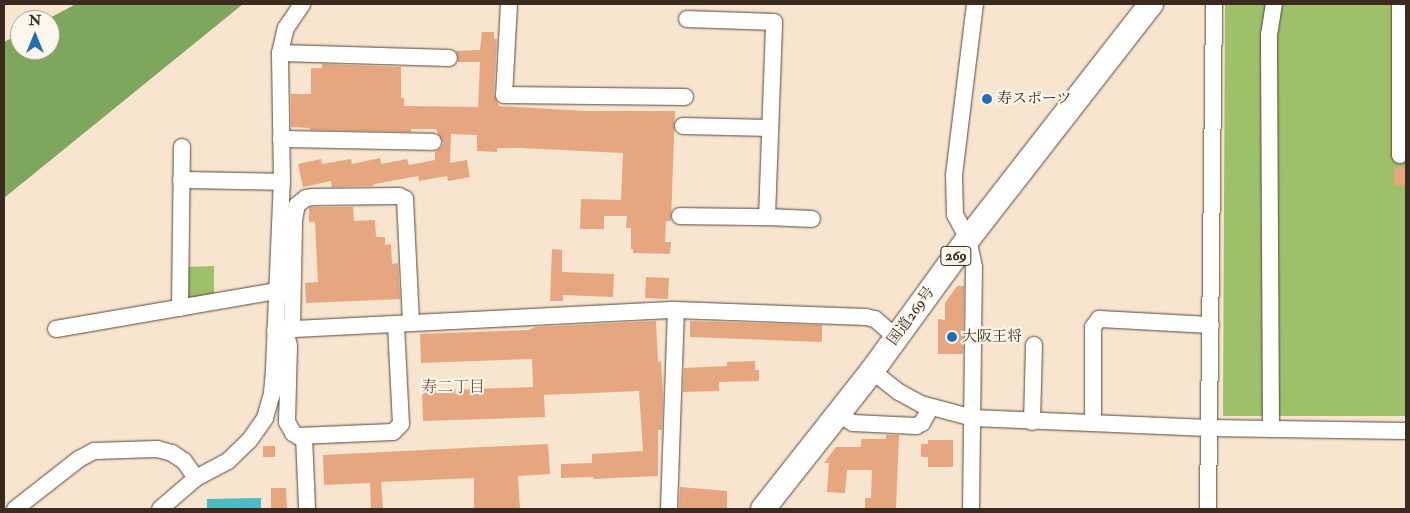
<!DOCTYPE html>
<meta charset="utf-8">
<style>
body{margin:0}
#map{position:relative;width:1410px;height:513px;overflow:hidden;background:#f7e5cf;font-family:"IM FELL Double Pica","Noto Serif JP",serif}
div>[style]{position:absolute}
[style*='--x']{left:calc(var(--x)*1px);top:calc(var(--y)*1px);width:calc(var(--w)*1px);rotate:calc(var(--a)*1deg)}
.green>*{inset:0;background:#9ec069}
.forest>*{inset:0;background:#7ea65d}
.water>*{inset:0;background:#4dbbc3}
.building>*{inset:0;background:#e5a680}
.roads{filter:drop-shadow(0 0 1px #574639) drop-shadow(0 0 1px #574639)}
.minor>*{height:16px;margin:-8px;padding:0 8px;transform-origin:8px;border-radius:8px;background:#fff}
.highway>*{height:24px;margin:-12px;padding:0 12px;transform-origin:12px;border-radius:12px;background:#fff}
.dots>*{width:14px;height:14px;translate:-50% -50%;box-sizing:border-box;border:2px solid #fbf7ec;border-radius:50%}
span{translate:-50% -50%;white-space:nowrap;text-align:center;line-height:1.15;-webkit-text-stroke:4px #fbf7ec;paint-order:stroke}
.shield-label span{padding:1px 4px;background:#fbf7ec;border:1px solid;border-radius:4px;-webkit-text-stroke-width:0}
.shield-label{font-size:14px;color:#3b2a1e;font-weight:700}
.poi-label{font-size:15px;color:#3b2a1e}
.left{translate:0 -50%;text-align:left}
.street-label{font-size:15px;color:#3b2a1e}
.neighbourhood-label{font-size:16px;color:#765540}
.frame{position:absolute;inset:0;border:5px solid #3b2a1e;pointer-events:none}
.north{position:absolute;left:10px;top:10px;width:50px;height:50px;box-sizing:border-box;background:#fbf7ec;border:1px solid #aea59a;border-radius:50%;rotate:0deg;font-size:14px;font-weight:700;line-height:20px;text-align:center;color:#3b2a1e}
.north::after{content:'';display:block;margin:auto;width:18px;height:22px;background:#1f6fb2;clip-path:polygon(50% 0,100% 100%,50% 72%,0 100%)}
</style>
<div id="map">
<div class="green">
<i style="clip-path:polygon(1225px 4px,1406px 4px,1406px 416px,1223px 416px)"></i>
<i style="clip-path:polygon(214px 266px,214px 295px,187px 299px,186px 267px)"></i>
</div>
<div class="forest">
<i style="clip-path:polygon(76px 4px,243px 4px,4px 198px,4px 42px,20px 34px,20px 50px,50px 50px,50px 20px,46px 20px)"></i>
</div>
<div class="water">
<i style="clip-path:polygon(261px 498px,261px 509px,207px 509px,207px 499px)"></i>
</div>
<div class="building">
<i style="clip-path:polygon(482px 32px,494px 32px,494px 39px,497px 39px,494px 94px,499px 106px,586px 111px,675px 111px,671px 221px,666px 221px,665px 242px,671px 242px,670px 254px,633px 253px,633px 249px,631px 249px,631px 228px,626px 228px,627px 216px,604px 216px,604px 229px,580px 229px,581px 199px,621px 200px,623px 153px,521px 148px,497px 148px,497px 152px,477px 151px,477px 135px,451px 134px,450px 163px,467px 160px,470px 177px,448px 181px,447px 176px,419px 181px,418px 176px,375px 184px,372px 186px,332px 187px,331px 181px,303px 187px,298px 164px,321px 159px,322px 164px,351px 159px,352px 164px,380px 158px,381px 164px,407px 159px,409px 165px,435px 160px,435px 152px,441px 148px,443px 143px,436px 129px,411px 129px,411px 132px,310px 130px,310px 128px,291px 127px,291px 94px,311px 94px,311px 68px,322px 68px,322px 64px,401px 67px,401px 98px,404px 98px,404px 106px,478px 107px,480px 62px,458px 62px,456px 51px,480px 50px)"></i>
<i style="clip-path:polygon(1394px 167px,1406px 167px,1406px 186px,1394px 186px)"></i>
<i style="clip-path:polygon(311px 207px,353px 207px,354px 221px,375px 220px,376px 237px,385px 237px,385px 245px,391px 244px,392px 264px,398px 263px,400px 299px,306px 303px,305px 283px,318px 282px,315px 222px,309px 222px,309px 208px)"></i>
<i style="clip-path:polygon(552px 249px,562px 250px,562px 272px,614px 274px,613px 297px,563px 295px,563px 301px,550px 301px)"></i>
<i style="clip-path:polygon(646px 277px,669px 278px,668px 299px,645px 298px)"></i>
<i style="clip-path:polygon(957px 286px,964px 286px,963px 354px,938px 354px,938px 319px,945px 320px,945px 303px)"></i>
<i style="clip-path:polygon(656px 321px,658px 362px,661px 361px,663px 394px,662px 430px,658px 430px,658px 476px,593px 479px,593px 477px,561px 478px,561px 464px,592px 463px,592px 454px,643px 451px,639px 391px,544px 395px,545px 417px,423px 421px,422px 391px,533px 387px,532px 359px,421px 363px,420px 334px,528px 330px,536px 327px)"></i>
<i style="clip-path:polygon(690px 321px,822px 325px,822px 342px,690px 337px)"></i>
<i style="clip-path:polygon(755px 361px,755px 370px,759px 370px,759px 381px,719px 382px,719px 391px,683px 392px,684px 368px,727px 366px,727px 362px)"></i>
<i style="clip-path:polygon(886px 435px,899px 435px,896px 508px,865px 509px,865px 498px,871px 498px,872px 470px,847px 470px,845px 493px,827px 492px,829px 463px,824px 463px,836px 447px,861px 447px,861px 439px,886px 439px)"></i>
<i style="clip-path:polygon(928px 440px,953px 440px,953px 467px,928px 467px,928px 457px,921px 457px,921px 444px,928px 444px)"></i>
<i style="clip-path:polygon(548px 444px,550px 474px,518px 476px,520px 509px,474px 509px,474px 478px,381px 482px,383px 509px,371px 509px,370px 483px,324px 485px,323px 455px)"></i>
<i style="clip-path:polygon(263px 446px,275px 446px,275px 457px,263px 457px)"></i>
<i style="clip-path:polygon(680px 487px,727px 491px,727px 509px,679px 509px)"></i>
<i style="clip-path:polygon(271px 488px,286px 488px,287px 509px,271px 509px)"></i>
</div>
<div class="roads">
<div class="minor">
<i style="--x:509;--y:4;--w:91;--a:93.1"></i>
<i style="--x:504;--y:95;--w:181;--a:0.6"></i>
<i style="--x:280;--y:53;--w:169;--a:1.7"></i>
<i style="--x:683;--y:126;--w:87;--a:1.3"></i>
<i style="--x:281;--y:139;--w:152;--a:1.1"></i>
<i style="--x:1400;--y:155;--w:151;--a:-90"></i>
<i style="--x:181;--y:180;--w:101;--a:1.1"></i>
<i style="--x:680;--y:216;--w:87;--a:0.7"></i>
<i style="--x:767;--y:217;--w:195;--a:-87.9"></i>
<i style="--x:774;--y:22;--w:87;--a:-178"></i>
<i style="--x:767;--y:217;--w:45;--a:2.5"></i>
<i style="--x:180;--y:308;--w:161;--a:-89.3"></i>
<i style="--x:56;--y:329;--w:223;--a:-9.8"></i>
<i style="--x:285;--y:329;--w:17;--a:77"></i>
<i style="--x:289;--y:346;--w:76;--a:91.5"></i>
<i style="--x:287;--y:422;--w:13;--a:61"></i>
<i style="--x:293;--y:433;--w:6;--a:31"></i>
<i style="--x:298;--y:436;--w:95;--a:-2.4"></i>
<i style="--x:393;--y:432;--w:11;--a:-45"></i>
<i style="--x:401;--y:424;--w:100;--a:-92.9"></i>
<i style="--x:292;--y:329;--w:109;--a:-88.9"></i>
<i style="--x:294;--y:220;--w:15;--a:-79"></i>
<i style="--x:297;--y:205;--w:11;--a:-38"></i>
<i style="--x:306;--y:198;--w:6;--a:-9"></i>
<i style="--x:312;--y:197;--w:87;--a:-0.7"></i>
<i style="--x:399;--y:196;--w:7;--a:27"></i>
<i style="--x:405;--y:199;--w:124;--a:87.2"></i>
<i style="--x:275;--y:330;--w:401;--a:-2.9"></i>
<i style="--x:676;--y:310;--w:190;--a:2.1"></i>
<i style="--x:866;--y:317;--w:9;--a:13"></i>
<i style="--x:875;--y:319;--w:28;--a:41"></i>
<i style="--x:872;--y:371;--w:34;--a:38"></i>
<i style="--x:899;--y:392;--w:25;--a:29"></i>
<i style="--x:921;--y:404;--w:54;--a:15.1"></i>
<i style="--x:973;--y:418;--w:236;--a:2.4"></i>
<i style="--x:1209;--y:428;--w:197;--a:0.9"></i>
<i style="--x:838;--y:414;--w:17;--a:31"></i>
<i style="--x:853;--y:423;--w:63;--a:2.7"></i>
<i style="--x:916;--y:426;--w:7;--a:-27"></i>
<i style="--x:922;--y:423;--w:18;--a:-61"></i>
<i style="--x:1032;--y:422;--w:77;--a:-88.5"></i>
<i style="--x:1093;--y:423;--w:96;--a:-90"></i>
<i style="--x:1093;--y:327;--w:10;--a:-53"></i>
<i style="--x:1099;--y:319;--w:112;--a:3.1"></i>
<i style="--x:1271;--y:429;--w:394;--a:-90.3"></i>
<i style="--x:1269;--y:35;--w:31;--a:-81"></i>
<i style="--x:304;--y:436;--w:73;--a:87.6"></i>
<i style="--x:15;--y:509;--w:81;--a:-38"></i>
<i style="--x:79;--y:459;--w:17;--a:-28"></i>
<i style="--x:94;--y:451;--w:63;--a:-1.8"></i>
<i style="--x:157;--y:449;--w:16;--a:15"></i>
<i style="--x:172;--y:453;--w:14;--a:34"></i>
<i style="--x:184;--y:461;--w:21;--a:55"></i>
<i style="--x:160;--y:509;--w:48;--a:-40.7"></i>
<i style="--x:196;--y:478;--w:36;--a:-28"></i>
<i style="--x:228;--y:461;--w:29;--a:-44"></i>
<i style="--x:249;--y:441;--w:28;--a:-55"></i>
<i style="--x:265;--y:418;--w:26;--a:-74"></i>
<i style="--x:272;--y:393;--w:24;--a:-85"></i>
<i style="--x:274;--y:369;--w:187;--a:-87.6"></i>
<i style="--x:282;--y:182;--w:129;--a:-90.9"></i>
<i style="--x:280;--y:53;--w:26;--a:-77"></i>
<i style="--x:286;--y:28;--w:29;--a:-56"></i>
<i style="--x:669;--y:509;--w:199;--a:-88"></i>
<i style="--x:971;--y:509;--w:242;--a:-89.3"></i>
<i style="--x:974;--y:267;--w:29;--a:-102"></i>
<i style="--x:968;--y:239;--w:27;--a:-118"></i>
<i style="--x:955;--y:215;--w:40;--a:-91.4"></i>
<i style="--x:954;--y:175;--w:172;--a:-83"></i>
<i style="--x:1208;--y:509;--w:505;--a:-89.32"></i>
</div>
<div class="highway">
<i style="--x:763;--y:509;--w:176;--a:-51.7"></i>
<i style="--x:872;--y:371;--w:163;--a:-54"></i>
<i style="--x:968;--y:239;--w:298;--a:-52.1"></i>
</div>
</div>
<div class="dots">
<i style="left:987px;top:99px;background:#1f6fb2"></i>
<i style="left:952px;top:337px;background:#1f6fb2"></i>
</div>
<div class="shield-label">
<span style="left:956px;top:256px">269</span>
</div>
<div class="poi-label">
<span class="left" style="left:997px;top:99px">寿スポーツ</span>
<span class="left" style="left:962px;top:337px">大阪王将</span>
</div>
<div class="street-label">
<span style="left:911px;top:316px;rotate:-54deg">国道269号</span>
</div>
<div class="neighbourhood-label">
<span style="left:453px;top:387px">寿二丁目</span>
</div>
<div class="frame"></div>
<div class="north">N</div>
</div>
